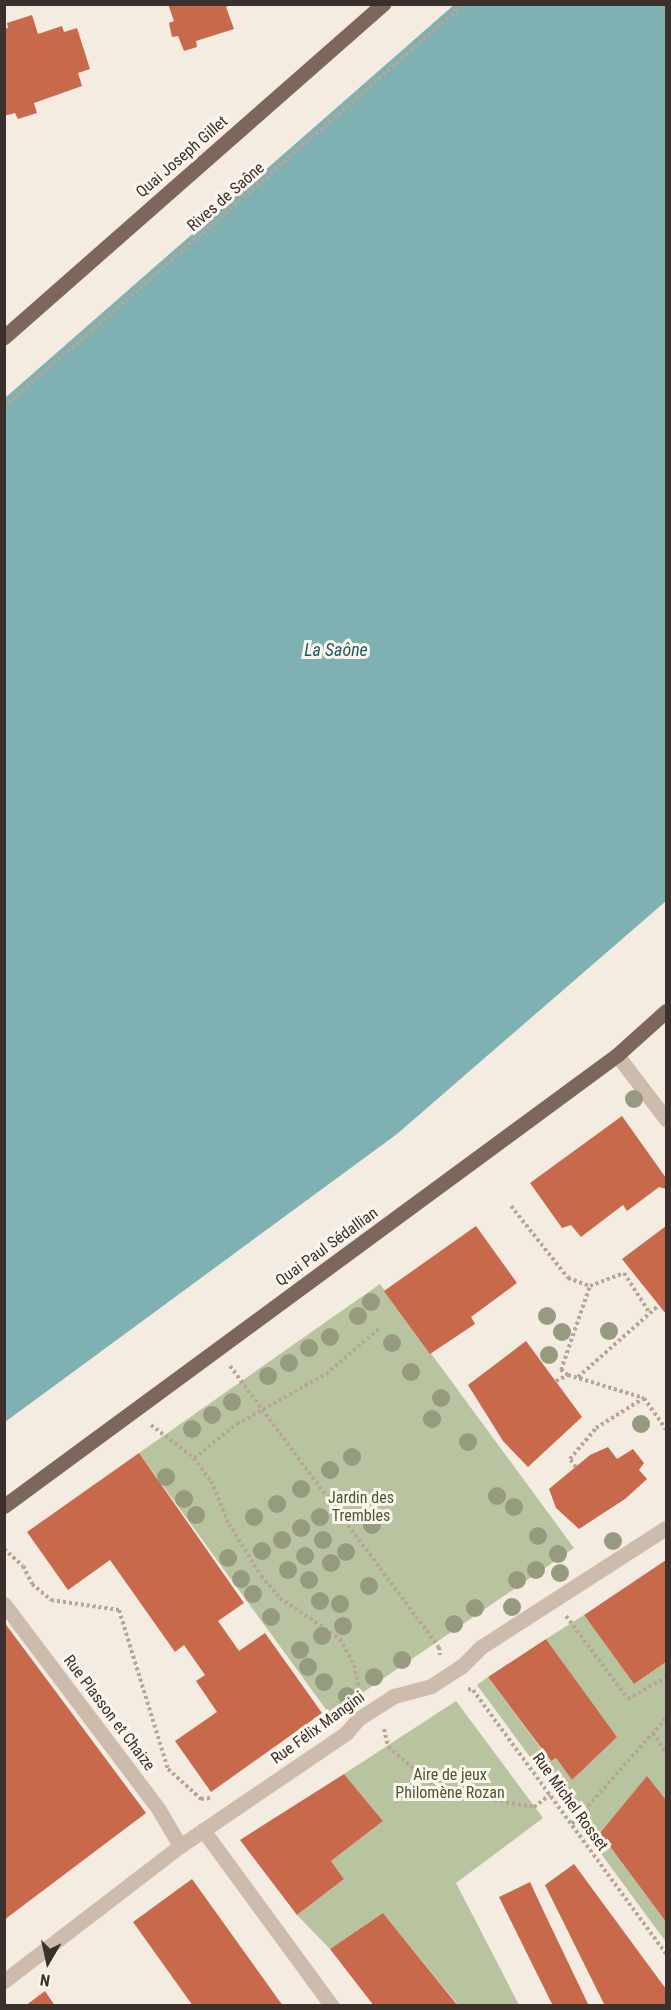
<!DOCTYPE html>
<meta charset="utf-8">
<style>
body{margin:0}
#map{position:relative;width:671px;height:2010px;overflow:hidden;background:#f4ebe1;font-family:"Roboto Condensed",sans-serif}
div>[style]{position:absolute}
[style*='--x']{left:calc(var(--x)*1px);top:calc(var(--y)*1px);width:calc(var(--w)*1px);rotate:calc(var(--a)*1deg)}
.green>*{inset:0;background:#b8c4a0}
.water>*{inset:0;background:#7fb0b2}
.building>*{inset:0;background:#c8694b}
.path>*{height:4px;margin-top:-2px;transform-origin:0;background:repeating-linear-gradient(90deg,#b9a596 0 3px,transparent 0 6px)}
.service>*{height:15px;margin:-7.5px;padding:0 7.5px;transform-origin:7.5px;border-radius:7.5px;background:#cdbbac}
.minor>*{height:15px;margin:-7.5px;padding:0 7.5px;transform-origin:7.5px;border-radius:7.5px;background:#cdbbac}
.primary>*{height:15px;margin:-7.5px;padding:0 7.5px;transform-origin:7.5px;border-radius:7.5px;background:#7d675c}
.trees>*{width:18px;height:18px;margin:-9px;border-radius:50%;background:#969b7f}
span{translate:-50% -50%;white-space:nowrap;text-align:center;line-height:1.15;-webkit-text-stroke:6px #fbf5ee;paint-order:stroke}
.street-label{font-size:16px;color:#3b302b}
.park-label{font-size:16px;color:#4a5a2e}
.water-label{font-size:18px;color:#1f5a5e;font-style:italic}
.frame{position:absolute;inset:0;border:6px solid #3b302b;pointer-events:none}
.north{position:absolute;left:18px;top:1932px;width:60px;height:60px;-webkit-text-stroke:4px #fbf5ee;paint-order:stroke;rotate:189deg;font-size:16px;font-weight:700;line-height:24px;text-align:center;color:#3b302b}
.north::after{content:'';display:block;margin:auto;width:21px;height:27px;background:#3b302b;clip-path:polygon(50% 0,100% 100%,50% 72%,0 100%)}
</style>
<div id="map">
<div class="green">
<i style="clip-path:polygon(380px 1284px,574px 1548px,330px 1715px,139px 1453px)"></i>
<i style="clip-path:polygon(584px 1615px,634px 1684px,666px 1662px,666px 1800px,647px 1777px,600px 1833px,666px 1922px,666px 1942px,477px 1685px,488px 1677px,550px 1761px,556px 1758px,572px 1780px,617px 1737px,546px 1639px)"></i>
<i style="clip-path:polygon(456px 1701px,543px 1818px,456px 1883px,519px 2005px,458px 2005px,383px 1913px,330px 1949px,297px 1915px,344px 1879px,331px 1861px,383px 1821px,344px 1774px)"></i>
</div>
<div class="water">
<i style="clip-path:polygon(455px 4px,666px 5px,666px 901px,397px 1134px,5px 1422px,5px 398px)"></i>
</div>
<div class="building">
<i style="clip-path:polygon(168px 4px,232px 4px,226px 7px,234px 29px,196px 41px,197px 47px,184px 51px,178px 36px,172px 37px,169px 23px,174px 21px)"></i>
<i style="clip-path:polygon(32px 15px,38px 34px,62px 26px,64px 32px,77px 28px,90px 69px,78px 73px,82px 86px,34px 103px,37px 113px,18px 119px,15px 113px,4px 116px,4px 29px,8px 28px,7px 23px)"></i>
<i style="clip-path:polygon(622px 1116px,666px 1178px,666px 1189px,659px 1187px,627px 1211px,623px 1205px,581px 1237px,571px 1225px,562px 1228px,530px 1183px)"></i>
<i style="clip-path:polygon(476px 1226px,517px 1283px,471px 1317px,475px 1324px,430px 1354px,384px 1291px)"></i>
<i style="clip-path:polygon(666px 1226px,666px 1314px,622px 1259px)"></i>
<i style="clip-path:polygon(526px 1341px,582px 1417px,528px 1467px,503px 1441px,468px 1385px)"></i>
<i style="clip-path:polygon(608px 1447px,617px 1459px,633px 1449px,644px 1463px,639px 1470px,647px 1479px,625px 1499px,579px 1529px,556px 1508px,549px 1489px,590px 1455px)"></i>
<i style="clip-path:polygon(139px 1453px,244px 1603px,218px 1621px,239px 1651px,265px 1633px,322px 1713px,211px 1792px,175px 1741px,217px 1712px,196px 1681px,205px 1675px,184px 1645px,175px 1652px,110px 1560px,68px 1590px,27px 1532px)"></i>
<i style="clip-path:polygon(666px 1560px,666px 1662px,634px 1684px,584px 1615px)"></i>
<i style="clip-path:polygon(4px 1622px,146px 1813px,4px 1920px)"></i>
<i style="clip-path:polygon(546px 1639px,617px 1737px,572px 1780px,556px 1758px,551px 1761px,488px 1677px)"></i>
<i style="clip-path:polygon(344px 1774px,383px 1821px,331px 1861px,344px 1879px,297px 1915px,240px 1840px)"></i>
<i style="clip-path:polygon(647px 1776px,666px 1800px,666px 1922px,600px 1833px)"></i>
<i style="clip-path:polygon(574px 1864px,666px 1989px,666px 2006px,605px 2006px,545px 1885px)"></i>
<i style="clip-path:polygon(192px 1879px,283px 2006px,193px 2006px,133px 1922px)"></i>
<i style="clip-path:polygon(530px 1882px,543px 1910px,589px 2006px,553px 2006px,499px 1897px)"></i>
<i style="clip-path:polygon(383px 1913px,458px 2006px,374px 2006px,330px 1949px)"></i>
<i style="clip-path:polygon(45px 1991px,55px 2006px,25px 2006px)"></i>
</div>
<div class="path">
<i style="--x:4;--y:407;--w:612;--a:-41.22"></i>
<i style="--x:511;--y:1206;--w:92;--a:51.6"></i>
<i style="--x:568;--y:1278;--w:23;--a:20"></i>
<i style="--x:230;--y:1366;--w:350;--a:53.4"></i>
<i style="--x:439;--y:1647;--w:8;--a:83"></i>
<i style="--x:568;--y:1375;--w:9;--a:-144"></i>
<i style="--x:561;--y:1370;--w:89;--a:-71"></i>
<i style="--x:590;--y:1286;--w:36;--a:-21"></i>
<i style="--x:624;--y:1273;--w:46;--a:57.3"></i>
<i style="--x:578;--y:1377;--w:107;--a:-41.6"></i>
<i style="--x:556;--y:1381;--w:13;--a:-27"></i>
<i style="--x:568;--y:1375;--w:79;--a:16.8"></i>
<i style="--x:644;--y:1398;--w:38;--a:55"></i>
<i style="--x:151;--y:1425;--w:54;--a:37.5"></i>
<i style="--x:194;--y:1458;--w:29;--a:54"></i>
<i style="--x:211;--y:1481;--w:47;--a:67.3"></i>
<i style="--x:229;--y:1524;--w:61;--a:58.4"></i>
<i style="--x:261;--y:1576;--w:29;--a:49"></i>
<i style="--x:280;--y:1598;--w:73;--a:34.3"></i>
<i style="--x:340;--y:1639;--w:30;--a:62"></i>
<i style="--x:354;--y:1665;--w:27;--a:77"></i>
<i style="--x:194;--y:1458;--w:55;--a:-38.3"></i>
<i style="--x:237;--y:1424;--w:102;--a:-29.3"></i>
<i style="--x:326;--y:1374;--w:72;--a:-40.5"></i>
<i style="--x:576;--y:1467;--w:10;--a:-127"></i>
<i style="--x:570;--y:1459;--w:40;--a:-50"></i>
<i style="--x:596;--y:1428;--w:57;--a:-32"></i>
<i style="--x:4;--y:1549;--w:25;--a:42"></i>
<i style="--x:23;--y:1566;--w:20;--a:63"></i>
<i style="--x:32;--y:1584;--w:25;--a:40"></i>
<i style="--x:51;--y:1600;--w:69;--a:8.4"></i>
<i style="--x:119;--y:1610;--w:166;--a:72.9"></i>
<i style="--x:168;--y:1769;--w:45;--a:42.3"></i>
<i style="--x:201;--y:1799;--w:9;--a:-6"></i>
<i style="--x:566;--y:1616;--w:104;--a:53.2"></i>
<i style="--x:628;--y:1699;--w:44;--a:-30.1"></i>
<i style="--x:468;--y:1689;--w:5;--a:11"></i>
<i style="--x:473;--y:1690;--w:327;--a:53.8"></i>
<i style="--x:384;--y:1729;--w:18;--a:77"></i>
<i style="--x:388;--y:1747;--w:69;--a:39.7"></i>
<i style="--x:441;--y:1791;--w:94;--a:9.8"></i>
<i style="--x:534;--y:1807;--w:20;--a:-37"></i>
<i style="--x:653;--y:1733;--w:23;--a:56"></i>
<i style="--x:572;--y:1824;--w:142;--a:-48.4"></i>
</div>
<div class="service">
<i style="--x:4;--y:1604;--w:258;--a:53"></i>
<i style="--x:159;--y:1810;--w:42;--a:59.7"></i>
</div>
<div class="minor">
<i style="--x:617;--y:1055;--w:81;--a:52.6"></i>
<i style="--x:203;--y:1830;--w:218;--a:53.8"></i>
<i style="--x:4;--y:1981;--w:222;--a:-37.5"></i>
<i style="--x:180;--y:1846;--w:201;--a:-34.2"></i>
<i style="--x:346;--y:1733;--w:18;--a:-49"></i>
<i style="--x:358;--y:1719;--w:43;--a:-32.6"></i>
<i style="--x:394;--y:1696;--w:38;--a:-15"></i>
<i style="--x:431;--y:1686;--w:37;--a:-33"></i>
<i style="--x:462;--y:1666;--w:27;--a:-45"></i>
<i style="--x:481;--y:1647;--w:220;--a:-32.8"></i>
</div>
<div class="primary">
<i style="--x:4;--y:337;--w:505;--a:-41.3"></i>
<i style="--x:4;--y:1506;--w:761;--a:-36.34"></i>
<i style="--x:617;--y:1055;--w:66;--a:-41.9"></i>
</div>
<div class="trees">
<i style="left:634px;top:1099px"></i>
<i style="left:371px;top:1302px"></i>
<i style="left:358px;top:1316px"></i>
<i style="left:547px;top:1316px"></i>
<i style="left:609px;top:1331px"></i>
<i style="left:562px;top:1332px"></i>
<i style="left:330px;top:1337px"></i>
<i style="left:392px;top:1343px"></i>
<i style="left:309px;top:1348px"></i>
<i style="left:549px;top:1355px"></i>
<i style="left:289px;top:1363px"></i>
<i style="left:411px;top:1372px"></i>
<i style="left:268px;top:1376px"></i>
<i style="left:441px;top:1398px"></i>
<i style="left:232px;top:1402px"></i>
<i style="left:212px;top:1415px"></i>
<i style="left:432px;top:1419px"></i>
<i style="left:641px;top:1424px"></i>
<i style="left:192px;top:1429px"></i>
<i style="left:468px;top:1442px"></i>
<i style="left:352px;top:1457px"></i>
<i style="left:330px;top:1470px"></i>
<i style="left:166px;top:1477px"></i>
<i style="left:301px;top:1489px"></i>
<i style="left:497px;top:1496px"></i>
<i style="left:184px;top:1499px"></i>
<i style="left:277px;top:1504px"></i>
<i style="left:514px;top:1507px"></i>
<i style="left:196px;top:1515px"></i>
<i style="left:254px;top:1517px"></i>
<i style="left:320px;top:1517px"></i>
<i style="left:372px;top:1525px"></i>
<i style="left:301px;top:1528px"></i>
<i style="left:538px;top:1536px"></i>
<i style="left:282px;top:1540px"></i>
<i style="left:323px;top:1540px"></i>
<i style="left:613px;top:1541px"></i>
<i style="left:262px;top:1551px"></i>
<i style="left:346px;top:1552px"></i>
<i style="left:558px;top:1554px"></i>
<i style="left:305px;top:1556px"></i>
<i style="left:228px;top:1558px"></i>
<i style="left:331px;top:1563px"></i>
<i style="left:288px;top:1570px"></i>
<i style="left:536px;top:1570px"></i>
<i style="left:560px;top:1573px"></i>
<i style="left:241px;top:1579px"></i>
<i style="left:309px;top:1580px"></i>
<i style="left:517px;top:1580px"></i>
<i style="left:369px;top:1586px"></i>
<i style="left:253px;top:1594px"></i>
<i style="left:320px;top:1601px"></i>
<i style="left:340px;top:1604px"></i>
<i style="left:512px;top:1607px"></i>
<i style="left:475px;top:1608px"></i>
<i style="left:271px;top:1617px"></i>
<i style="left:454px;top:1624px"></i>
<i style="left:343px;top:1626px"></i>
<i style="left:322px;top:1636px"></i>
<i style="left:300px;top:1650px"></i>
<i style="left:402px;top:1660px"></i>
<i style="left:308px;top:1667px"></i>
<i style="left:374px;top:1677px"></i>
<i style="left:324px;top:1682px"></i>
<i style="left:347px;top:1696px"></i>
</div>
<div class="street-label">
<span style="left:182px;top:157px;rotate:-41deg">Quai Joseph Gillet</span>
<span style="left:226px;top:197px;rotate:-41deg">Rives de Saône</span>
<span style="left:327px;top:1247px;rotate:-36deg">Quai Paul Sédallian</span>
<span style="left:109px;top:1713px;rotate:53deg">Rue Plasson et Chaize</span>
<span style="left:318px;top:1728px;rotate:-36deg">Rue Félix Mangini</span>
<span style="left:570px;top:1802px;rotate:54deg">Rue Michel Rosset</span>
</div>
<div class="park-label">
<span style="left:361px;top:1507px">Jardin des<br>Trembles</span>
<span style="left:450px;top:1784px">Aire de jeux<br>Philomène Rozan</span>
</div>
<div class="water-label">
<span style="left:336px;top:650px">La Saône</span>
</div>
<div class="frame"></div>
<div class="north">N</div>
</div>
